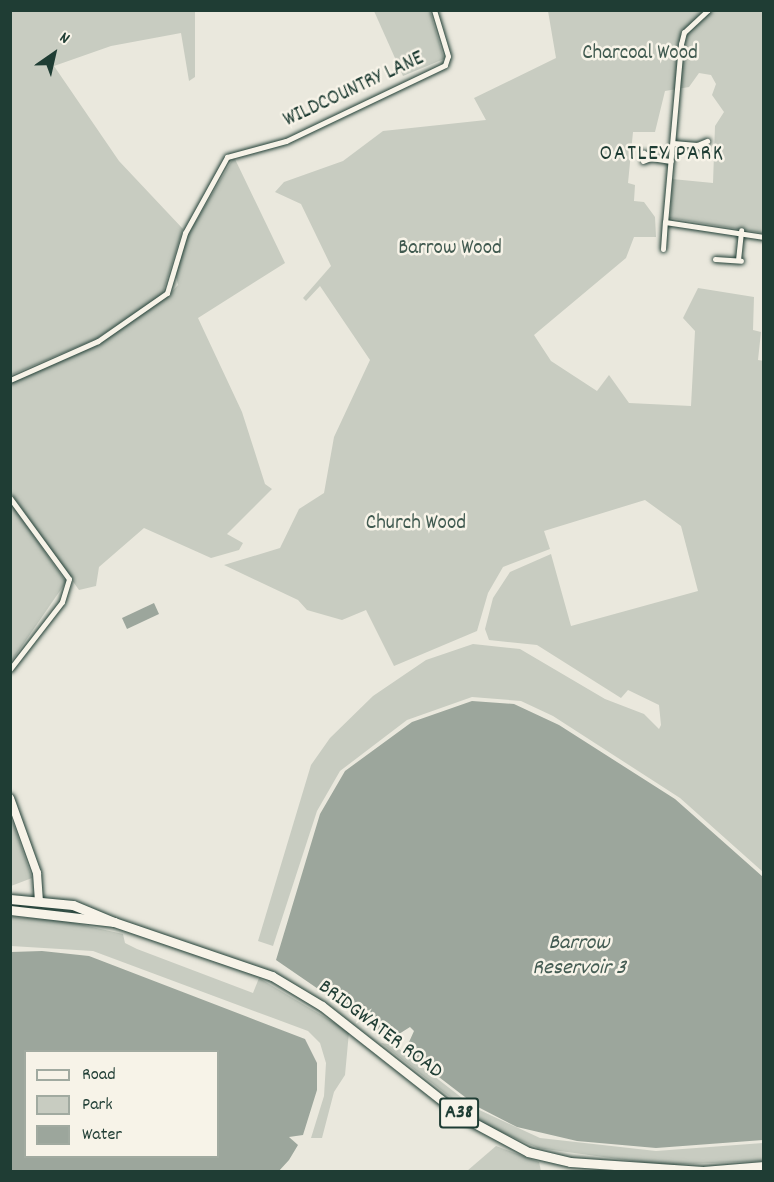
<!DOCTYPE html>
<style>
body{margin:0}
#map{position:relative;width:774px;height:1182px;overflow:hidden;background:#eae8dd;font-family:Dekko,sans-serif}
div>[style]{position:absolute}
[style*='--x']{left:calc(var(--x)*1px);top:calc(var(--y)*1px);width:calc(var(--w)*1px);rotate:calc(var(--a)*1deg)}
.green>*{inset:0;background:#c8ccc1}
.water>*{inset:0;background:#9ca69c}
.roads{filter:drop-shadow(0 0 2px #1f3d34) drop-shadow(0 0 2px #1f3d34)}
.minor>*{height:5px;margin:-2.5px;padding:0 2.5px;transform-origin:2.5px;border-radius:2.5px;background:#f7f3e8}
.secondary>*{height:8px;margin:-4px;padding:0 4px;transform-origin:4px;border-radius:4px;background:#f7f3e8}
.trunk>*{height:9px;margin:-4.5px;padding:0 4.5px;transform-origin:4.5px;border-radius:4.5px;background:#f7f3e8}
span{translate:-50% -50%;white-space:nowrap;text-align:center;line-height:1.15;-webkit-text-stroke:5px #f7f3e8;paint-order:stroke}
.shield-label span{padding:2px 4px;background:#f7f3e8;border:2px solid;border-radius:4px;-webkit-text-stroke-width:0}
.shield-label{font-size:20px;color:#1f3d34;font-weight:700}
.park-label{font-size:21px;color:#415a50}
.street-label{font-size:21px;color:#1f3d34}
.neighbourhood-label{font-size:22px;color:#1f3d34;letter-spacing:1.5px}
.water-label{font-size:22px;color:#445c53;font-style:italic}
.frame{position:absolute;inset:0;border:12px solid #1f3d34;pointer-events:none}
.legend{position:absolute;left:24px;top:1050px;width:195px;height:108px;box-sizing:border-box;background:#f7f3e8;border:2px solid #a1aaa0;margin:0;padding:8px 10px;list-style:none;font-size:18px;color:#1f3d34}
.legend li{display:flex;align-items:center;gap:12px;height:30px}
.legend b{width:30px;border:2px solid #a1aaa0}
.north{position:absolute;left:24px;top:24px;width:60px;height:60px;-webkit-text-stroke:4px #f7f3e8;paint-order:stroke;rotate:34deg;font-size:16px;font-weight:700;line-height:24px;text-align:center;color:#1f3d34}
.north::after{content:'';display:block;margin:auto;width:21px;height:27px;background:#1f3d34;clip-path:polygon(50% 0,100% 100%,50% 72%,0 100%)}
</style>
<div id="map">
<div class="green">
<i style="clip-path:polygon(11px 11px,195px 11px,195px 77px,189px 81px,181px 33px,111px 46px,54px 66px,119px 161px,183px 229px,162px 295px,96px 339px,11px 375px)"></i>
<i style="clip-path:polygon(374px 11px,430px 11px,444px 59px,403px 76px)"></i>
<i style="clip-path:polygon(548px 11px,763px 11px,763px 233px,670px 218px,672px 179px,713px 183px,715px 126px,724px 112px,712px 95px,716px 84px,711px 75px,699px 73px,689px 87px,665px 91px,655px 132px,633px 132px,628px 183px,635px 185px,634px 201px,644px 202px,655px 217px,656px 237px,634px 237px,626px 258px,534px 335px,551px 361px,597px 391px,609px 375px,629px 403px,691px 406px,695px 331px,683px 318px,698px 288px,754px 297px,753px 330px,761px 332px,758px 360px,764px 361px,763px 872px,680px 798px,553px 716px,521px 701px,472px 697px,407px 720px,340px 771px,317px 811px,273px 946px,258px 941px,311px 765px,330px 738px,373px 696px,426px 660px,473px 644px,520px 649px,605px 699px,644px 714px,659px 729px,661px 725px,659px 705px,628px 690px,621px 698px,537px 645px,489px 640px,485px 629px,493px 598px,510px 572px,551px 554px,571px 626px,698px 591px,681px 526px,645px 500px,544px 531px,550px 549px,503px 567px,488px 593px,477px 631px,394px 666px,366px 610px,342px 620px,307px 610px,298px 600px,224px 565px,280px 548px,299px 509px,324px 493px,334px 437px,370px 360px,320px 286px,306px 301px,303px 298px,331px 266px,301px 204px,275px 192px,284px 182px,343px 161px,383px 131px,486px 120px,474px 98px,556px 58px)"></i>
<i style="clip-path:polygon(234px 157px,285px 263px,198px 318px,242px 412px,265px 484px,272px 489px,227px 534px,243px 543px,239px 550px,211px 558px,144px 528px,99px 567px,96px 586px,79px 590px,11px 493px,10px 383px,86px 350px,169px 295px,178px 285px,175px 272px,186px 238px)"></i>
<i style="clip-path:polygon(10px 502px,66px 582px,11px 662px,10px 662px)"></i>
<i style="clip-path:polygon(10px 814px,32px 878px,11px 886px,10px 886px)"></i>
<i style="clip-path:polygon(10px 917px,61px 920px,123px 934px,125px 943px,137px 949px,253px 993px,259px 978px,343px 1028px,349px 1032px,345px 1075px,334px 1092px,322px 1138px,311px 1138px,324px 1096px,326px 1063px,320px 1043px,308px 1031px,93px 951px,11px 946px)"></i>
<i style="clip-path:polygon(381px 1043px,394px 1045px,475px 1108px,540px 1138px,656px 1151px,763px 1143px,763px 1161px,662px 1165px,538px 1148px,487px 1126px)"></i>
<i style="clip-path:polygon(496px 1146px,539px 1162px,541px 1171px,467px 1171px)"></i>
</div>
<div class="water">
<i style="clip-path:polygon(154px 603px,159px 614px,127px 629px,122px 618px)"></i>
<i style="clip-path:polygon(472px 701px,514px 704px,559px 725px,675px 799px,763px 877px,763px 1140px,656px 1148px,577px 1141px,517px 1127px,478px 1107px,405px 1051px,414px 1031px,410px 1027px,391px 1039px,276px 960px,320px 814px,345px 771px,412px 722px)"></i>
<i style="clip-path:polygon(evenodd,42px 951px,89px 956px,305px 1039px,317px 1063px,317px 1090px,303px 1135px,289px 1137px,298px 1145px,289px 1160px,278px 1172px,11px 1171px,11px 952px,42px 951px,26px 1052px,218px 1052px,218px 1156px,26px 1156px,26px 1052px)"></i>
</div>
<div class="roads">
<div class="minor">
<i style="--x:708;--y:10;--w:33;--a:137"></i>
<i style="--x:684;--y:32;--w:12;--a:104"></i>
<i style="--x:681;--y:44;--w:179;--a:95.1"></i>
<i style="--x:665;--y:222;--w:100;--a:8.6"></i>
<i style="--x:673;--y:143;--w:24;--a:5"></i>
<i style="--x:705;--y:151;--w:10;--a:-143"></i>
<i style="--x:697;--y:145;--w:11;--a:-22"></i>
<i style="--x:651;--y:158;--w:20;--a:9"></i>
<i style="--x:643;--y:161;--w:9;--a:-21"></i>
<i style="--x:651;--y:158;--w:9;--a:-144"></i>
<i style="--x:663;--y:249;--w:27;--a:-86"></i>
<i style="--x:715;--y:259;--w:26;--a:4"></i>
<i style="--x:738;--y:260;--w:30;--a:-84"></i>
<i style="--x:10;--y:380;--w:96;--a:-23.9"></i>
<i style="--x:98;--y:341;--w:84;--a:-34.8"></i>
<i style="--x:167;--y:293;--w:63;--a:-73.3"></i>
<i style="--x:185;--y:233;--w:87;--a:-61.1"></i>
<i style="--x:227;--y:157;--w:61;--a:-15.2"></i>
<i style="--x:286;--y:141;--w:176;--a:-25.5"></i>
<i style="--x:445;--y:65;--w:9;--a:-72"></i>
<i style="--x:448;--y:56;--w:48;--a:-106.9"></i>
<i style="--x:10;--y:498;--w:100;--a:53.9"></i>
<i style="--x:69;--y:579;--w:24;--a:107"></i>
<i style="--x:62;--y:602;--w:85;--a:127.8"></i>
</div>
<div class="secondary">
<i style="--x:10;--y:798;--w:80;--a:70.2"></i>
<i style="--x:37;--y:873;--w:26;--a:86"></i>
</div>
<div class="trunk">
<i style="--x:10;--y:899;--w:63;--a:5.4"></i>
<i style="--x:73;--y:905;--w:44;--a:22.5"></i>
<i style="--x:10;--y:910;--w:105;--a:6.6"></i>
<i style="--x:114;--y:922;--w:167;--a:18.9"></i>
<i style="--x:272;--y:976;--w:58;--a:31"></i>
<i style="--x:322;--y:1006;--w:179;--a:38.2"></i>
<i style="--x:463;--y:1117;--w:74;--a:28.3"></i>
<i style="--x:528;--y:1152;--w:43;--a:13.4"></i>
<i style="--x:570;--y:1162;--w:133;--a:3.9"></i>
<i style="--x:703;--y:1171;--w:61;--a:-4.7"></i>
</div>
</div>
<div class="shield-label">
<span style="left:459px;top:1113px">A38</span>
</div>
<div class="park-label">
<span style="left:640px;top:54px">Charcoal Wood</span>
<span style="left:450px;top:249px">Barrow Wood</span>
<span style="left:416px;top:524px">Church Wood</span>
</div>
<div class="street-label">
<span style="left:354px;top:90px;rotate:-25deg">WILDCOUNTRY LANE</span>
<span style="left:380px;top:1030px;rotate:37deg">BRIDGWATER ROAD</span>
</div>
<div class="neighbourhood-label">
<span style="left:662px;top:155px">OATLEY PARK</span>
</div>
<div class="water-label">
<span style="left:579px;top:956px">Barrow<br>Reservoir 3</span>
</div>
<div class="frame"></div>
<ul class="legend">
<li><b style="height:8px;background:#f7f3e8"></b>Road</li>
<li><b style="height:16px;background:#c8ccc1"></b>Park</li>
<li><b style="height:16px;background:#9ca69c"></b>Water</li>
</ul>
<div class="north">N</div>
</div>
